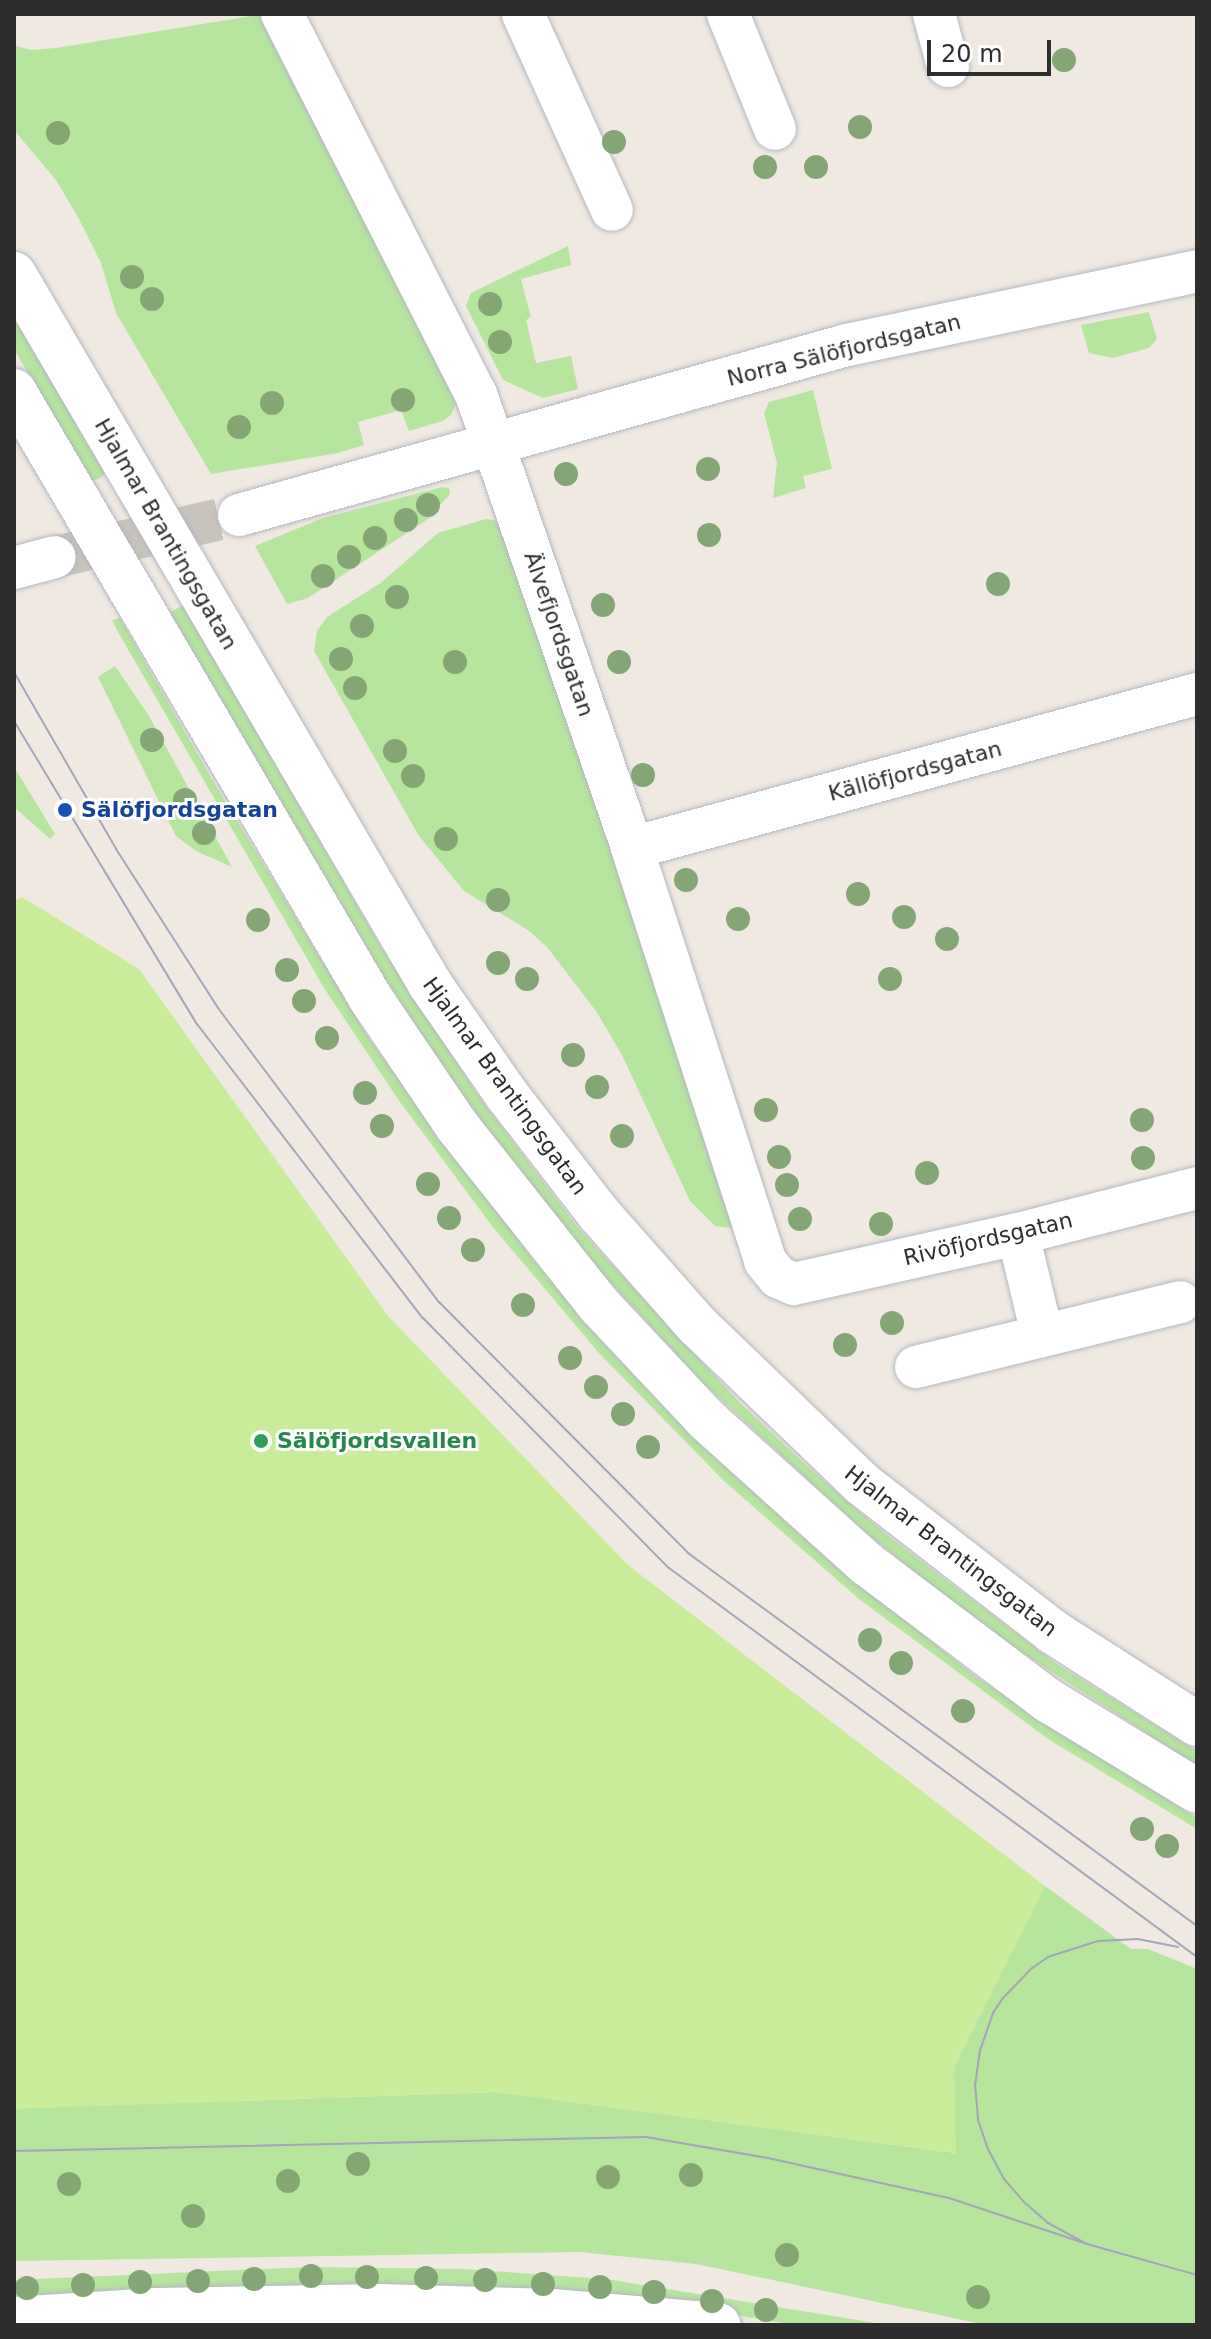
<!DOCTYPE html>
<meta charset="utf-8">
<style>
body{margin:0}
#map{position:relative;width:1211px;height:2339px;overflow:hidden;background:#efe9e1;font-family:"DejaVu Sans",sans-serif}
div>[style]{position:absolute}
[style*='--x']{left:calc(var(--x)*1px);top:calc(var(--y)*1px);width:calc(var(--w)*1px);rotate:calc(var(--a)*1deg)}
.green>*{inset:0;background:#b6e59e}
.pitch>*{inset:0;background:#c9ec9a}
.street-tunnel>*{height:42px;margin-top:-21px;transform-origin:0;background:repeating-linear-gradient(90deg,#c8c4bd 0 42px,transparent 0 63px)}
.roads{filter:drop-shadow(0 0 2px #b4b7c1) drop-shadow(0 0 2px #b4b7c1)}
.street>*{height:42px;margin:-21px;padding:0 21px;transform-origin:21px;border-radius:21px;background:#fff}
.secondary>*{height:44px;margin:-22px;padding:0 22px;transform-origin:22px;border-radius:22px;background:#fff}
.tram>*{height:2px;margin:-1px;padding:0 1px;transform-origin:1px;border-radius:1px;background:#a3a6b8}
.trees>*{width:24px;height:24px;margin:-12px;border-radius:50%;background:#84a574}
.dots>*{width:22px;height:22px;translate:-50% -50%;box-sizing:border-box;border:4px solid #fff;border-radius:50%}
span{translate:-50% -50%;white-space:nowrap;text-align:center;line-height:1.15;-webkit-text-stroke:6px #fff;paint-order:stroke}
.street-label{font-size:22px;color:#2e2e2e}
.transit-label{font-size:22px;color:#164399;font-weight:700}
.left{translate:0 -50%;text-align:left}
.leisure-label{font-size:22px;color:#27864d;font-weight:700}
.frame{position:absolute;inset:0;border:16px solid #2e2e2e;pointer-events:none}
.scale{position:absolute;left:927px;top:40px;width:124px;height:36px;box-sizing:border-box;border:4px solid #2e2e2e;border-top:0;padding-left:10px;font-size:24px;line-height:28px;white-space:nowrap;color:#2e2e2e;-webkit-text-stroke:6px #fff;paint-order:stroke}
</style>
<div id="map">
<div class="green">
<i style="clip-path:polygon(264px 14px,459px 398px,451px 415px,443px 421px,409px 431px,401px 410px,358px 422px,364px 445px,338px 453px,211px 474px,116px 313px,101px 263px,79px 219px,56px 180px,14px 130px,14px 45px,30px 50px,56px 48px)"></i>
<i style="clip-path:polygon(568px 246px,571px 265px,521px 279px,531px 317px,526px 320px,536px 363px,571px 356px,578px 389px,543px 398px,503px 380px,466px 306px,471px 293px)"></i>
<i style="clip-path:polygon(1149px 312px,1157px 339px,1149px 348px,1113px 358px,1089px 353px,1081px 325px)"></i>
<i style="clip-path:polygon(14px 313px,107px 472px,100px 478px,91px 481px,14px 349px)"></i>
<i style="clip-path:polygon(813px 390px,832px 469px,803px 476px,806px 488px,773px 498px,777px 463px,764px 413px,769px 402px)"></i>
<i style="clip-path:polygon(442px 487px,449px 488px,450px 494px,428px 519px,308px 598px,287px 604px,255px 546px,323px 518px)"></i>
<i style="clip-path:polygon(486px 519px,502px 522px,740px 1229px,715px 1226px,690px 1201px,622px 1055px,596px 1011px,547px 947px,528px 930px,464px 891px,419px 836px,314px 651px,317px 631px,327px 617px,382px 582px,438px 533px)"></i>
<i style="clip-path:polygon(184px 605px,381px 947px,482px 1101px,579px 1229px,738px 1401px,808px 1467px,888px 1536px,1055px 1663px,1197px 1751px,1197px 1766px,989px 1631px,866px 1533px,700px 1380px,591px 1261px,516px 1168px,439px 1062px,381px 972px,170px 612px)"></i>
<i style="clip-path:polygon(120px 618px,210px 776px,370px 1040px,535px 1262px,608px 1347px,685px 1426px,789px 1525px,881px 1601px,976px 1677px,1197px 1818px,1197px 1829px,1048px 1739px,859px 1599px,724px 1481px,598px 1352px,492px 1226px,400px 1102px,324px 988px,118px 632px,112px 620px)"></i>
<i style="clip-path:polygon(115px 666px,149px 716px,232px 867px,196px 851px,176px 836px,98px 677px)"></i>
<i style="clip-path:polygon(14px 767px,55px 834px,50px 839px,14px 807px)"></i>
<i style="clip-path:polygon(1045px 1886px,1131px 1949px,1148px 1949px,1197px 1969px,1197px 2325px,987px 2325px,696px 2264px,580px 2252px,14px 2261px,14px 2024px,236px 2101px,496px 2092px,955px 2153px,954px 2067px)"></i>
<i style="clip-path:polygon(310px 2267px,463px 2269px,606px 2279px,888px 2325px,796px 2325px,716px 2312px,386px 2285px,14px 2295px,14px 2280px)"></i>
</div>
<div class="pitch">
<i style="clip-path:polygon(22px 897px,139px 969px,388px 1316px,628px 1565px,1045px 1886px,954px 2066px,956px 2153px,496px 2092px,14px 2109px,14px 901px)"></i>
</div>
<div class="street-tunnel">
<i style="--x:55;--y:557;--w:189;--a:-12.9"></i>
</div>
<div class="roads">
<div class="street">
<i style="--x:282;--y:14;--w:427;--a:63"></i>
<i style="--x:476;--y:394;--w:480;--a:71"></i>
<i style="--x:632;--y:848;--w:434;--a:72.1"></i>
<i style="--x:765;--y:1261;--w:21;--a:51"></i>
<i style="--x:778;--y:1277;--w:17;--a:24"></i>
<i style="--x:794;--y:1284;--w:225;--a:-12.6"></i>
<i style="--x:1014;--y:1235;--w:189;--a:-14.4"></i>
<i style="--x:523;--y:14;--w:215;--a:65.6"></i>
<i style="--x:728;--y:14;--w:124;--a:67.8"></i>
<i style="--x:934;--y:14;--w:54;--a:74.9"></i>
<i style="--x:239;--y:515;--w:631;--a:-15.62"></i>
<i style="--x:847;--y:345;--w:358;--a:-11.9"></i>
<i style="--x:14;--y:568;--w:42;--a:-15"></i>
<i style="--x:632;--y:848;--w:586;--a:-15.25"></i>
<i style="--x:1018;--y:1234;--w:103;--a:76.5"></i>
<i style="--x:916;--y:1367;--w:272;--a:-13.8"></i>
</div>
<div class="secondary">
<i style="--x:14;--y:274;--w:823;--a:59.63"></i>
<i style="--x:430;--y:984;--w:135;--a:55.3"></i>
<i style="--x:507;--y:1095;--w:150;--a:52.3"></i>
<i style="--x:599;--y:1214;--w:148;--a:48.6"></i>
<i style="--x:697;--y:1325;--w:228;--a:43.9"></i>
<i style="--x:861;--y:1483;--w:243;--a:37.8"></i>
<i style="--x:1053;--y:1632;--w:171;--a:32.6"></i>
<i style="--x:14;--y:391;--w:705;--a:59.58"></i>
<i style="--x:371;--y:999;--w:153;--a:55.9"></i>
<i style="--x:457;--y:1126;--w:228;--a:51.6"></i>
<i style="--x:599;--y:1305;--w:158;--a:46.8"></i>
<i style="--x:707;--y:1420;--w:215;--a:42"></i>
<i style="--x:867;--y:1564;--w:228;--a:37"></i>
<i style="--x:1049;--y:1701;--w:173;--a:31.3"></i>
<i style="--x:14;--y:2319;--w:143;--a:-3.6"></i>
<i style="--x:157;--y:2310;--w:223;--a:-1"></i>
<i style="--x:380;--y:2306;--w:172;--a:1.7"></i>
<i style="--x:552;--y:2311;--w:167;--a:4.8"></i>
</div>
</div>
<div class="tram">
<i style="--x:14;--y:672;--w:204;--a:60"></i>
<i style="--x:116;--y:849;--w:189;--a:57.3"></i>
<i style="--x:218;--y:1008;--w:368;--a:53.1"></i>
<i style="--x:439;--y:1302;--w:354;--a:45.2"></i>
<i style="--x:688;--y:1553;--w:631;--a:36.23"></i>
<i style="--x:14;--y:721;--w:354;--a:58.9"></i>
<i style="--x:197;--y:1024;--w:371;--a:52.5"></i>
<i style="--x:423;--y:1318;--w:351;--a:45.5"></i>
<i style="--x:669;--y:1568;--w:656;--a:36.38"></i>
<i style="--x:1178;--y:1947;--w:41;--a:-168.7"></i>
<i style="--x:1138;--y:1939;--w:40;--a:177.1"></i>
<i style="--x:1098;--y:1941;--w:52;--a:162.3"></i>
<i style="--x:1048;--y:1957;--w:19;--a:145"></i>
<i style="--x:1032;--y:1968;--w:42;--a:134"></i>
<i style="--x:1003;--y:1998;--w:18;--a:124"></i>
<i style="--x:993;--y:2013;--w:39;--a:109"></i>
<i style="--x:980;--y:2050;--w:34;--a:98"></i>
<i style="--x:975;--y:2084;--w:36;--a:85"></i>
<i style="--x:978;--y:2120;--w:31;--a:71"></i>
<i style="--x:988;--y:2149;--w:34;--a:62"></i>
<i style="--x:1004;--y:2179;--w:30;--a:49"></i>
<i style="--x:1024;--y:2202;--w:32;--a:41"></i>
<i style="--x:1048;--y:2223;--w:44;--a:28.3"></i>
<i style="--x:1087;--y:2244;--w:114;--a:15.7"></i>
<i style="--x:14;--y:2151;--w:632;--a:-1.27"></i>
<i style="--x:646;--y:2137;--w:124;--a:9.8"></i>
<i style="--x:768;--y:2158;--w:185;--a:12.5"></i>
<i style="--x:949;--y:2198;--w:145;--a:18.4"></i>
</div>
<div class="trees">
<i style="left:1064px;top:60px"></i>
<i style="left:860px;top:127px"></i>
<i style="left:58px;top:133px"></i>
<i style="left:614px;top:142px"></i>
<i style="left:765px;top:167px"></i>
<i style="left:816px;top:167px"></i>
<i style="left:132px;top:277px"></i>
<i style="left:152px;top:299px"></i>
<i style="left:490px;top:304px"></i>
<i style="left:500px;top:342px"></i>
<i style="left:403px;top:400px"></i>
<i style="left:272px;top:403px"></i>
<i style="left:239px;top:427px"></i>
<i style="left:708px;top:469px"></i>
<i style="left:566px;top:474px"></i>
<i style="left:428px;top:505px"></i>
<i style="left:406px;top:520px"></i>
<i style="left:709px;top:535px"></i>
<i style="left:375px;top:538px"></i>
<i style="left:349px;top:557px"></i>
<i style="left:323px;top:576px"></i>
<i style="left:998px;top:584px"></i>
<i style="left:397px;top:597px"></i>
<i style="left:603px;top:605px"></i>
<i style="left:362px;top:626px"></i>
<i style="left:341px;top:659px"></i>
<i style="left:455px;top:662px"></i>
<i style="left:619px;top:662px"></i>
<i style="left:355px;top:688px"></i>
<i style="left:152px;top:740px"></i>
<i style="left:395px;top:751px"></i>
<i style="left:643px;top:775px"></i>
<i style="left:413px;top:776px"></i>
<i style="left:185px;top:800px"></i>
<i style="left:204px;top:833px"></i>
<i style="left:446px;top:839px"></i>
<i style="left:686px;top:880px"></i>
<i style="left:858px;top:894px"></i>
<i style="left:498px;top:900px"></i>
<i style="left:904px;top:917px"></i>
<i style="left:738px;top:919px"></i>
<i style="left:258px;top:920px"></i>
<i style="left:947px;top:939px"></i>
<i style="left:498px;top:963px"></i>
<i style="left:287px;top:970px"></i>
<i style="left:527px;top:979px"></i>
<i style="left:890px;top:979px"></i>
<i style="left:304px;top:1001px"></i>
<i style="left:327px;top:1038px"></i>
<i style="left:573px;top:1055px"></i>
<i style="left:597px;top:1087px"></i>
<i style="left:365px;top:1093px"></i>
<i style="left:766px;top:1110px"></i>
<i style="left:1142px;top:1120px"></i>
<i style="left:382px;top:1126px"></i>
<i style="left:622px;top:1136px"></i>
<i style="left:779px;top:1157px"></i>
<i style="left:1143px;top:1158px"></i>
<i style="left:927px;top:1173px"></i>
<i style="left:428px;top:1184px"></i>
<i style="left:787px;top:1185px"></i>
<i style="left:449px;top:1218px"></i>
<i style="left:800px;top:1219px"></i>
<i style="left:881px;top:1224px"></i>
<i style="left:473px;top:1250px"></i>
<i style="left:523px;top:1305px"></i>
<i style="left:892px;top:1323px"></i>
<i style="left:845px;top:1345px"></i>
<i style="left:570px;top:1358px"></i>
<i style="left:596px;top:1387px"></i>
<i style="left:623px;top:1414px"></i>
<i style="left:648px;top:1447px"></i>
<i style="left:870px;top:1640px"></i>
<i style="left:901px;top:1663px"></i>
<i style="left:963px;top:1711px"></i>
<i style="left:1142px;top:1829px"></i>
<i style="left:1167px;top:1846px"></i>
<i style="left:358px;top:2164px"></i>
<i style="left:691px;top:2175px"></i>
<i style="left:608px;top:2177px"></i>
<i style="left:288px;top:2181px"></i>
<i style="left:69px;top:2184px"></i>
<i style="left:193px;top:2216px"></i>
<i style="left:787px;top:2255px"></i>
<i style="left:311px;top:2276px"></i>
<i style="left:367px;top:2277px"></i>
<i style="left:426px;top:2278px"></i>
<i style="left:254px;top:2279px"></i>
<i style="left:485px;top:2280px"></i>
<i style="left:198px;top:2281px"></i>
<i style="left:140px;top:2282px"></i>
<i style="left:543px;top:2284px"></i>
<i style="left:83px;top:2285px"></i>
<i style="left:600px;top:2287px"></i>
<i style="left:27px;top:2288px"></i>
<i style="left:654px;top:2292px"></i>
<i style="left:978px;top:2297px"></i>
<i style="left:712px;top:2301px"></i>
<i style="left:766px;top:2310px"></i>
</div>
<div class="dots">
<i style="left:65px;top:810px;background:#1a4fb4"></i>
<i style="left:261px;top:1441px;background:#2e9e5b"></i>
</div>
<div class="street-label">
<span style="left:844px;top:350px;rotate:-14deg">Norra Sälöfjordsgatan</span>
<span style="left:166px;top:534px;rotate:60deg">Hjalmar Brantingsgatan</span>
<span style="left:559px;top:634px;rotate:71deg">Älvefjordsgatan</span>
<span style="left:915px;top:771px;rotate:-15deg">Källöfjordsgatan</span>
<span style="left:505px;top:1086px;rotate:54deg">Hjalmar Brantingsgatan</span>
<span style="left:988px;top:1239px;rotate:-13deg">Rivöfjordsgatan</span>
<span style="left:951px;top:1551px;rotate:38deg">Hjalmar Brantingsgatan</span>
</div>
<div class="transit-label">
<span class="left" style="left:81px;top:810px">Sälöfjordsgatan</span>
</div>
<div class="leisure-label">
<span class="left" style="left:277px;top:1441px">Sälöfjordsvallen</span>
</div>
<div class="frame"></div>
<div class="scale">20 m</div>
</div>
